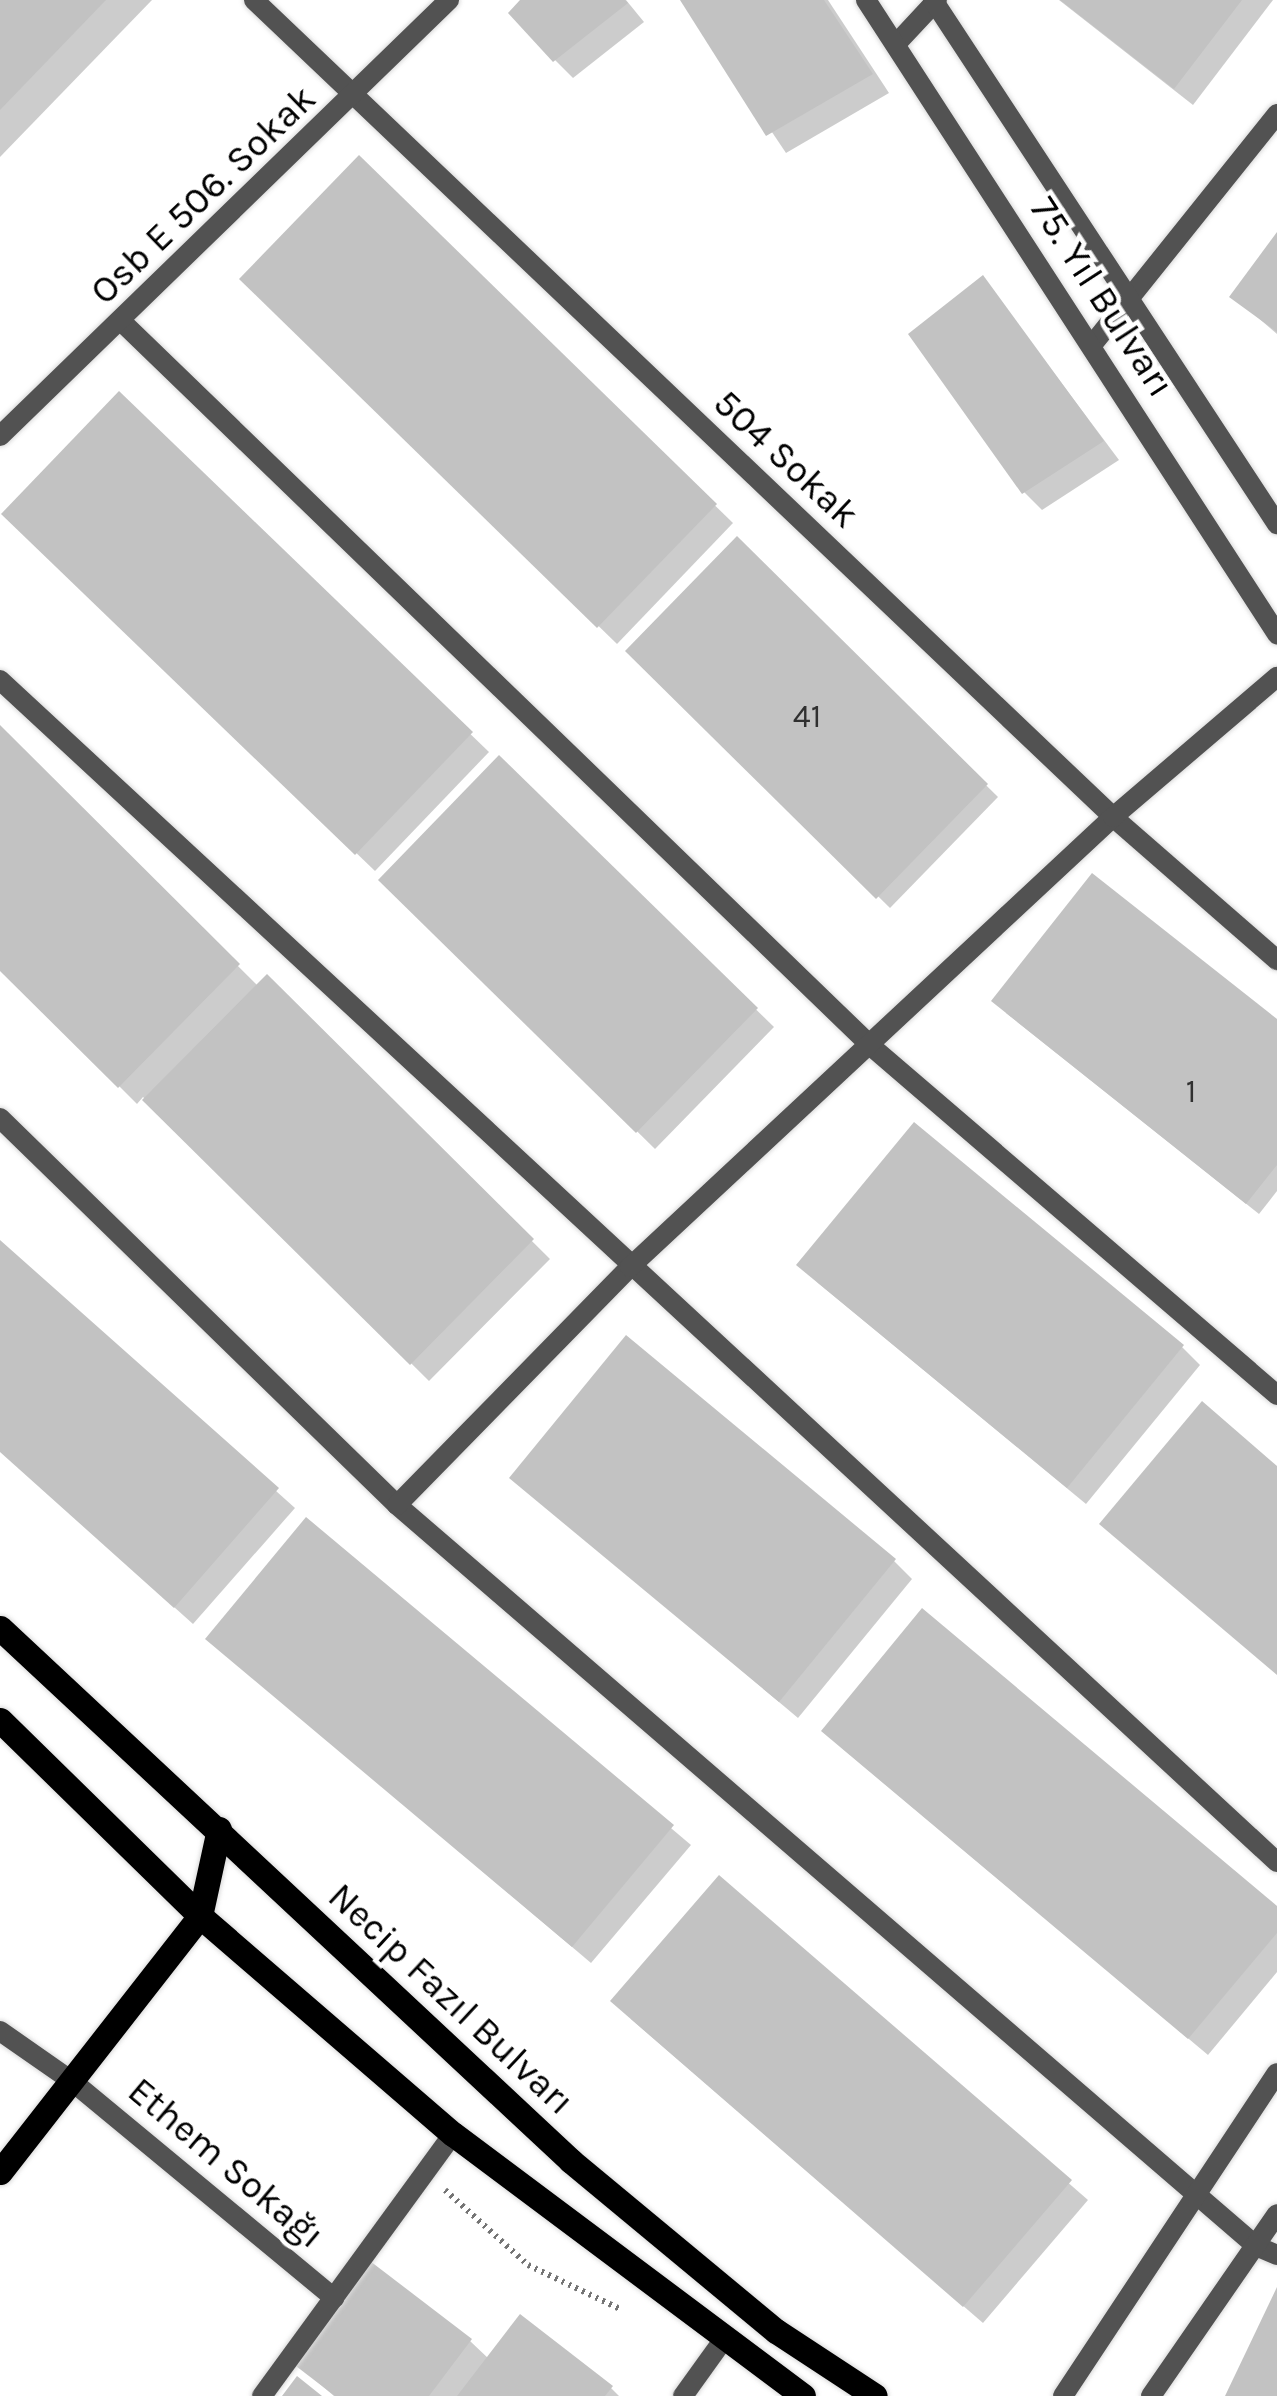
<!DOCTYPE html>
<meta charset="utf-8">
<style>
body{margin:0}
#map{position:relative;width:1277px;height:2396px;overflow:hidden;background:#fff;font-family:Karla,sans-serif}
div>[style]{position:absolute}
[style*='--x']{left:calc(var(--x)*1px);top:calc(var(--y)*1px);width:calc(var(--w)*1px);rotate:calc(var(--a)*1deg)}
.shadow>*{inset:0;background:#0003}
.building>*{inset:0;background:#c2c2c2}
.path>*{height:6px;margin-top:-3px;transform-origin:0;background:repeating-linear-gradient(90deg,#747474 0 2.5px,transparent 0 7.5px)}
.roads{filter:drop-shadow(0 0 2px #dbdbdb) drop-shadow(0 0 2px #dbdbdb)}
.minor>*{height:20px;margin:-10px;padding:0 10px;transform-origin:10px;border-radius:10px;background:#525252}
.tertiary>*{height:20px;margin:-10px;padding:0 10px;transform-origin:10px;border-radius:10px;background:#525252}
.primary>*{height:25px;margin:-12.5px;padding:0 12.5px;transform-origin:12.5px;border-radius:12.5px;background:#000}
span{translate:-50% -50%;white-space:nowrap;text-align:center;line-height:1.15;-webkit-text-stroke:9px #fff;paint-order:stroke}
.number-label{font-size:32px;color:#303030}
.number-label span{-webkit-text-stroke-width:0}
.street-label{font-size:38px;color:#000}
</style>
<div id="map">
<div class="shadow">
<i style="clip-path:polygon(0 0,152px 0,0 157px)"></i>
<i style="clip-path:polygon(523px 0,626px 0,644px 22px,573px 78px,555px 60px)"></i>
<i style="clip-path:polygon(683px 0,828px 0,889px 93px,786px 153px)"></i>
<i style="clip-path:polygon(1059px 0,1273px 0,1193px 105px)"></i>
<i style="clip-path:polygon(359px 159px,733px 523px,617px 644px,242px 279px)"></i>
<i style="clip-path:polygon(1277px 236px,1277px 334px,1233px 296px)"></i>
<i style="clip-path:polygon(983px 278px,1119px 460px,1042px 510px,1024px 492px)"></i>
<i style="clip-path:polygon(119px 395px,489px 752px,375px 871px,4px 514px)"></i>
<i style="clip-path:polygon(738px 540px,998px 797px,890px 908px,629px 651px)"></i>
<i style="clip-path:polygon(0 729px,258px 986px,267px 977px,550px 1259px,429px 1381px,143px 1097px,137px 1104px,0 967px)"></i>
<i style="clip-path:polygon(500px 759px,774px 1027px,655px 1149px,382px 880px)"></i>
<i style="clip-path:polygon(1006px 1013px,1277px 1023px,1277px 1191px,1259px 1214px)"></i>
<i style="clip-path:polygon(0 1243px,295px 1508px,193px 1624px,0 1451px)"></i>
<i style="clip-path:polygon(817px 1282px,1182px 1347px,1200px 1365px,1086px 1504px)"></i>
<i style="clip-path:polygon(513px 1478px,894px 1561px,912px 1579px,798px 1718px)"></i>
<i style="clip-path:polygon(307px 1520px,691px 1845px,591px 1963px,208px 1639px)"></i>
<i style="clip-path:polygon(842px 1748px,1277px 1909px,1277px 1972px,1208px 2055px)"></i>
<i style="clip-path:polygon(719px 1878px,1088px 2200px,983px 2323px,631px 2019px)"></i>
<i style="clip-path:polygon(470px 2341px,489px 2359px,611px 2388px,619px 2396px,334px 2396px,295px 2363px)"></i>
</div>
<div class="building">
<i style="clip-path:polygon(0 0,106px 0,0 110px)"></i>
<i style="clip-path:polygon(520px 0,625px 0,628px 3px,553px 62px,508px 13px)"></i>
<i style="clip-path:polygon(680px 0,824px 0,873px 74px,766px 136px)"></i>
<i style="clip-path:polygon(1060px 0,1242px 0,1174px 89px)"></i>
<i style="clip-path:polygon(359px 155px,717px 504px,597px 628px,239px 279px)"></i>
<i style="clip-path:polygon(1277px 232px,1277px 332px,1229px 297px)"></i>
<i style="clip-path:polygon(983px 275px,1104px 441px,1022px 494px,908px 334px)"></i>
<i style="clip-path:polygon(119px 391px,473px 732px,355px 855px,1px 514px)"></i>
<i style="clip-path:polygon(737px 536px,988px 784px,876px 899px,625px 651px)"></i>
<i style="clip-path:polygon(0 725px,240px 964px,118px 1088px,0 971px)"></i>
<i style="clip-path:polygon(499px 755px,758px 1008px,636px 1133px,378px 880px)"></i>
<i style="clip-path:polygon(1092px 873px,1277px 1019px,1277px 1165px,1246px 1204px,991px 1001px)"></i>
<i style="clip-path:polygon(267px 974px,534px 1239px,410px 1365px,142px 1100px)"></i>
<i style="clip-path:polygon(914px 1122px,1184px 1345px,1067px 1488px,796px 1265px)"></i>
<i style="clip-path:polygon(0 1240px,279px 1488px,174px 1608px,0 1452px)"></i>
<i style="clip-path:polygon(626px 1335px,896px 1559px,779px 1702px,509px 1478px)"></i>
<i style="clip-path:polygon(1202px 1401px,1277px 1466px,1277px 1675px,1099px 1524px)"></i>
<i style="clip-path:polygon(306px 1517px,674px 1825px,572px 1947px,205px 1639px)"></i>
<i style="clip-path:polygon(922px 1608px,1277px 1906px,1277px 1933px,1188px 2039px,821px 1731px)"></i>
<i style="clip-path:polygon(719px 1875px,1072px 2180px,963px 2307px,610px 2001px)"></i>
<i style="clip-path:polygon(370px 2261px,472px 2339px,429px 2396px,335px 2396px,292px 2363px)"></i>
<i style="clip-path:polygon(1277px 2287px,1277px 2396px,1225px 2396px)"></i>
<i style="clip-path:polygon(520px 2314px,613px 2386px,605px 2396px,457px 2396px)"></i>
<i style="clip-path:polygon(297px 2376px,322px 2396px,282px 2396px)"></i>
</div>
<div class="path">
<i style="--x:445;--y:2190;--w:112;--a:42.1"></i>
<i style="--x:528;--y:2265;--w:102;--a:25.6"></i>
</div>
<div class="roads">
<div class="minor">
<i style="--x:254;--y:0;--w:1185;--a:43.56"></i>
<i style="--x:1113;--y:817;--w:218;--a:41.1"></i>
<i style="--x:896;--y:44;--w:60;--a:-47"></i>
<i style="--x:121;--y:321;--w:1045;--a:44.03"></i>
<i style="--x:872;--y:1047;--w:534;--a:40.67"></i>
<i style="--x:1092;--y:345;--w:296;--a:-51.3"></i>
<i style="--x:0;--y:436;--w:626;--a:-44.16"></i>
<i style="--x:0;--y:680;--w:1740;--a:42.79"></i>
<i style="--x:0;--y:1118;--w:554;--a:44.27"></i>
<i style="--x:397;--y:1505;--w:1134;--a:40.78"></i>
<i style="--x:1256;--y:2246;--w:23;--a:23"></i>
<i style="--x:397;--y:1505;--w:333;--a:-45.6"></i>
<i style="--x:630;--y:1267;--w:660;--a:-42.97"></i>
<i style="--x:1113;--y:817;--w:216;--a:-40.5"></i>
<i style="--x:0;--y:2031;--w:89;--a:34.9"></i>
<i style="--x:73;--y:2082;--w:339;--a:39.6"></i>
<i style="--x:262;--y:2396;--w:324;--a:-53.9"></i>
<i style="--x:683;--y:2396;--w:70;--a:-54.3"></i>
</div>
<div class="tertiary">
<i style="--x:866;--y:0;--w:756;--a:57.05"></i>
<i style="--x:933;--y:0;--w:627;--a:56.72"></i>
<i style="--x:1063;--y:2396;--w:387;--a:-56.5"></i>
<i style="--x:1151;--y:2396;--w:221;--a:-55.3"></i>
</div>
<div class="primary">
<i style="--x:0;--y:1628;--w:781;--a:43.03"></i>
<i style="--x:571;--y:2161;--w:266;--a:39.7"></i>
<i style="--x:776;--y:2331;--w:118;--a:33.3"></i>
<i style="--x:0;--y:1720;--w:280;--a:44.4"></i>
<i style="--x:200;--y:1916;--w:334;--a:40.8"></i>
<i style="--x:453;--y:2134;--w:437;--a:36.8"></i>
<i style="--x:0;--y:2172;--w:325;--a:-52"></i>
<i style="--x:200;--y:1916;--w:89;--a:-77.7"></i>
</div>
</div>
<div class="number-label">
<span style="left:807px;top:717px">41</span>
<span style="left:1191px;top:1092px">1</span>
</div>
<div class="street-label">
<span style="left:203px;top:195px;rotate:-44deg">Osb E 506. Sokak</span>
<span style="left:1102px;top:297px;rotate:57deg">75. Yıl Bulvarı</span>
<span style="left:786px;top:459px;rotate:43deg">504 Sokak</span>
<span style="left:451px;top:1999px;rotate:43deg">Necip Fazıl Bulvarı</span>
<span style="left:226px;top:2163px;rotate:40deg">Ethem Sokağı</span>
</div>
</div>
